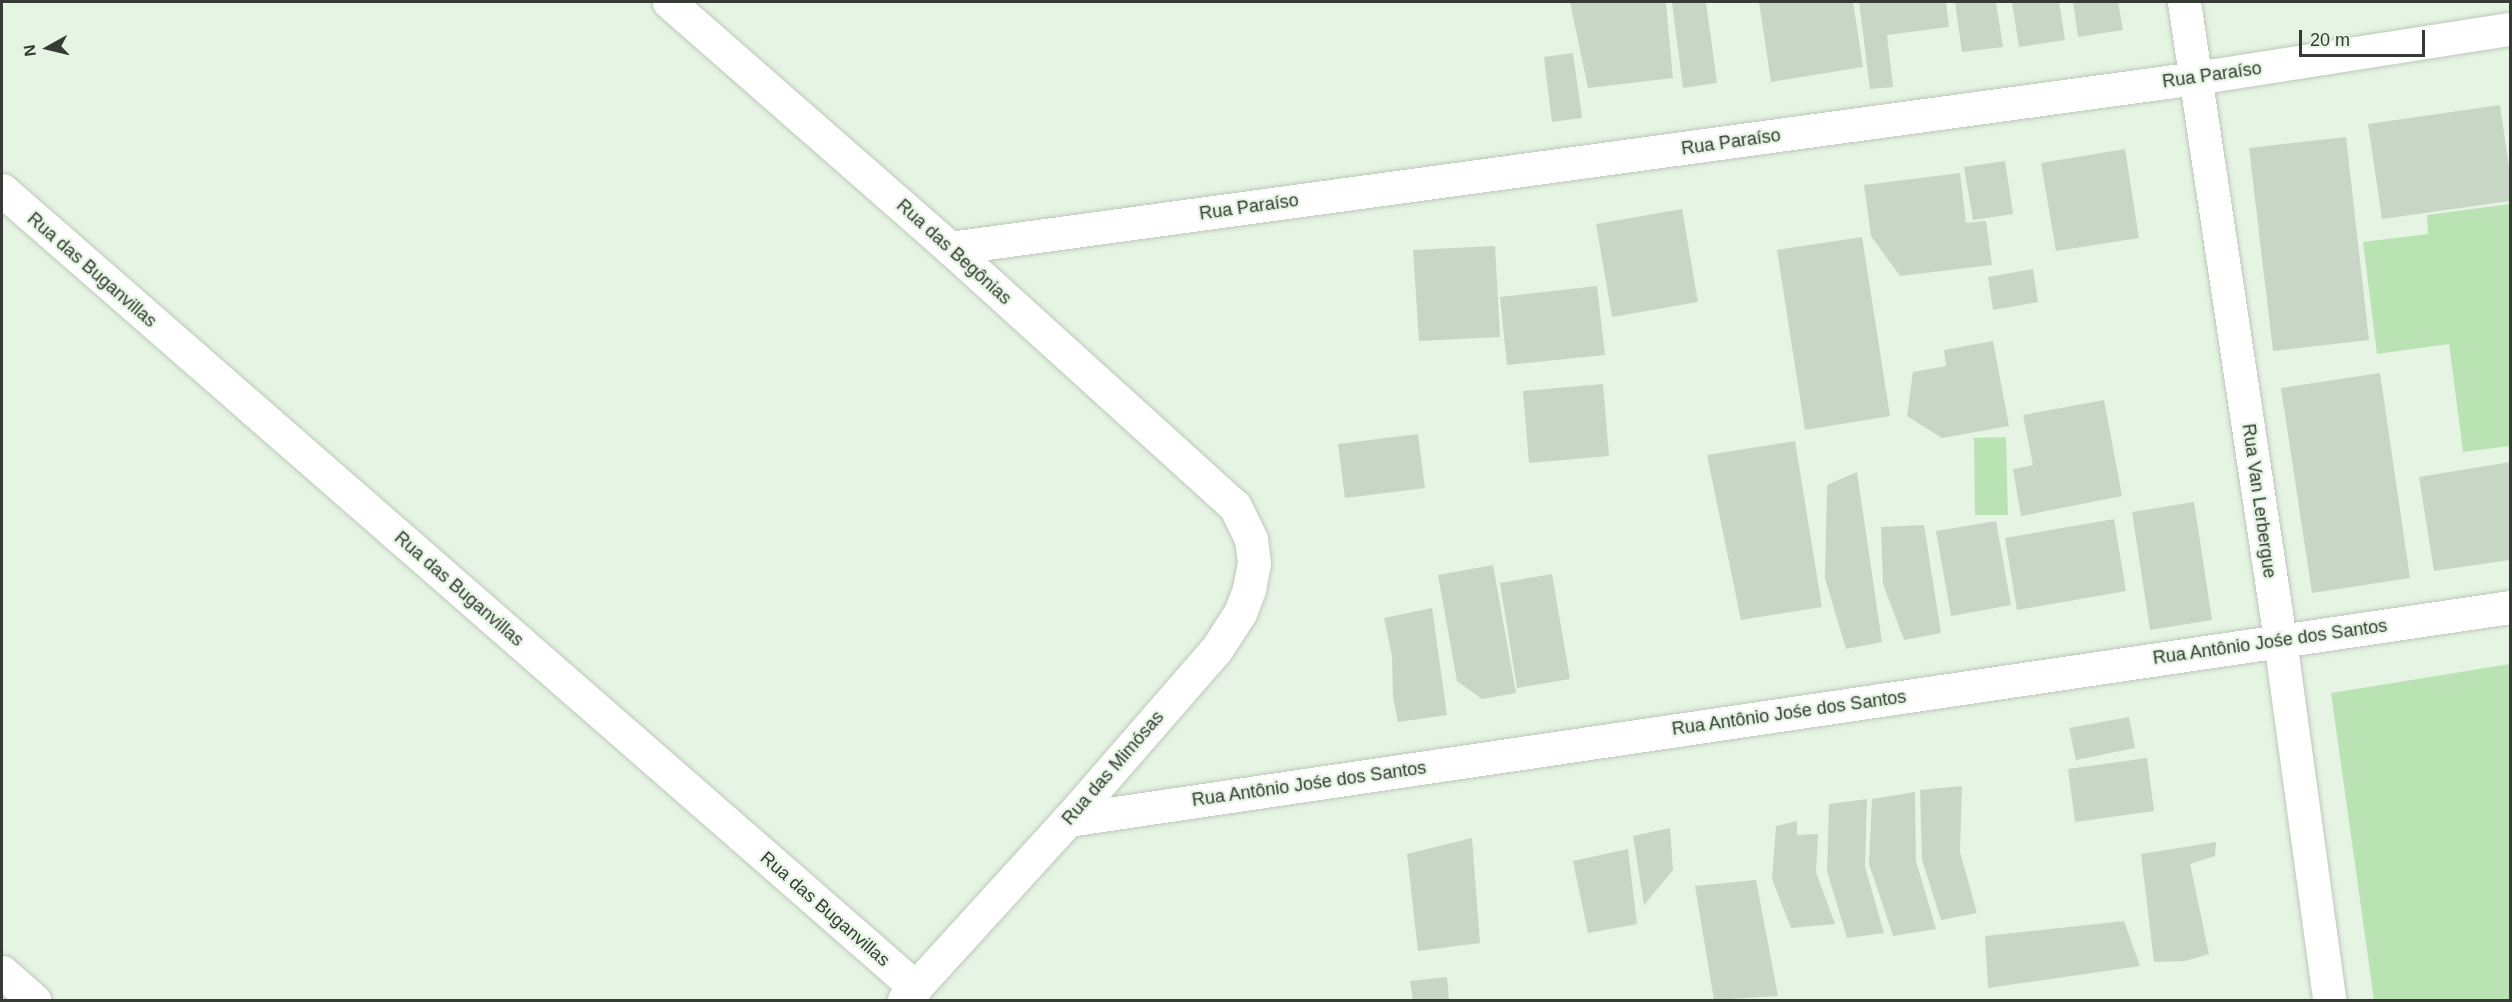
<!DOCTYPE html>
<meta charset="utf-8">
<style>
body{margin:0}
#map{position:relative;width:2512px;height:1002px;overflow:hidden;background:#e6f4e4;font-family:Arial,sans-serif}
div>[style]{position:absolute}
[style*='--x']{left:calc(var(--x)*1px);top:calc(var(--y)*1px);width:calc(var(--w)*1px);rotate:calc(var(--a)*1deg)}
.green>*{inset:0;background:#bae3b3}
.building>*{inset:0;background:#c8d6c6}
.roads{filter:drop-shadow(0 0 2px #bcc9b9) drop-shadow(0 0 2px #bcc9b9)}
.street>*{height:33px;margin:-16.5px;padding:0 16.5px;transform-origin:16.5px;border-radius:16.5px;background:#fff}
.secondary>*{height:33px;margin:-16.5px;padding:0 16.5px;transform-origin:16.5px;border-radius:16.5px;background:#fff}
span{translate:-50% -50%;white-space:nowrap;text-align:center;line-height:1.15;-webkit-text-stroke:4.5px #e6f4e4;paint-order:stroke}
.street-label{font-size:18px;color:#363b35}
.frame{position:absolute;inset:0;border:3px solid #363b35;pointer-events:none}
.north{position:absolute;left:18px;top:18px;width:60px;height:60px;-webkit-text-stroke:4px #e6f4e4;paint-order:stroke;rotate:262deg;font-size:16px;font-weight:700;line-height:24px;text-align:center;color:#363b35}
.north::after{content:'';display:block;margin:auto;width:21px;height:27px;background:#363b35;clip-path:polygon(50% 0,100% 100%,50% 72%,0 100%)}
.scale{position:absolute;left:2299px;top:30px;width:126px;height:27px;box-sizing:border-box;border:3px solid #363b35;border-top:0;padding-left:8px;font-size:18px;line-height:21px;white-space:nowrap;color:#363b35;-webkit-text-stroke:4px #e6f4e4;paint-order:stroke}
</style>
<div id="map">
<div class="green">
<i style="clip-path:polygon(2510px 204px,2510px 446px,2463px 452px,2449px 344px,2377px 354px,2363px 242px,2428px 234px,2427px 215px)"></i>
<i style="clip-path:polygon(2006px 437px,2008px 515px,1975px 515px,1974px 438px)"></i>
<i style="clip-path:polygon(2510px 664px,2510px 1000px,2374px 1000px,2331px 693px)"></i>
</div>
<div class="building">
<i style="clip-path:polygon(1570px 2px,1664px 2px,1666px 4px,1673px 78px,1588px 88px)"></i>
<i style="clip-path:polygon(1672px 2px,1706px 2px,1717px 83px,1683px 88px)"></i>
<i style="clip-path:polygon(1759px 2px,1853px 2px,1863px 67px,1771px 82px)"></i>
<i style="clip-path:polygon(1859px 2px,1946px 2px,1949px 27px,1887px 35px,1893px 87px,1870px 89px)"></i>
<i style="clip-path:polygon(1955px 2px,1996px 2px,2003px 47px,1962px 52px)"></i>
<i style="clip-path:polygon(2012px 2px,2059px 2px,2065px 40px,2019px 47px)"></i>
<i style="clip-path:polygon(2073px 2px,2118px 2px,2123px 30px,2078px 37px)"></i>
<i style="clip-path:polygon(1573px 53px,1582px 118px,1552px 122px,1544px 57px)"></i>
<i style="clip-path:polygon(2500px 105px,2510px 174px,2510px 201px,2382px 219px,2368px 124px)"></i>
<i style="clip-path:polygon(2346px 137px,2369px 340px,2273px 351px,2249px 148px)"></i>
<i style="clip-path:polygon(2125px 149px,2139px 238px,2056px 251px,2041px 163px)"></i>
<i style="clip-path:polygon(2005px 161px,2013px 214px,1973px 220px,1964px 167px)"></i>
<i style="clip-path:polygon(1960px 173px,1966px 223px,1986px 221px,1992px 265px,1900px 276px,1871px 236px,1864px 185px)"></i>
<i style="clip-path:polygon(1682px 209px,1698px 302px,1612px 317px,1596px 224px)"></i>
<i style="clip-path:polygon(1862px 237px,1890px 416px,1805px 430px,1777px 250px)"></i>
<i style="clip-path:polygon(1495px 246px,1500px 337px,1419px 341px,1413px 250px)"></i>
<i style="clip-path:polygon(2033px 269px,2038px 302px,1993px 310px,1988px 277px)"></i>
<i style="clip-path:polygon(1597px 286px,1605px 355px,1507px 365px,1500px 297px)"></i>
<i style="clip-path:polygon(1993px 341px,2009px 426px,1942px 438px,1907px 416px,1913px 372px,1946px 366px,1944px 350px)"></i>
<i style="clip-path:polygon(2380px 373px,2410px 578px,2312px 593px,2281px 388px)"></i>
<i style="clip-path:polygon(1603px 384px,1609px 456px,1529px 463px,1523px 391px)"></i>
<i style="clip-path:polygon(2104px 400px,2122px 496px,2021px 516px,2013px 469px,2033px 465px,2023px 415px)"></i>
<i style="clip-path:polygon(1418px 434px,1425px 488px,1345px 498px,1338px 444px)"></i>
<i style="clip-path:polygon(1795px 441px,1822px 607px,1741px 620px,1707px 455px)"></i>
<i style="clip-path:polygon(2510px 462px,2510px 560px,2434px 571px,2419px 477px)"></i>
<i style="clip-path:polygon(1857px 472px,1882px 642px,1846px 649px,1825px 578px,1827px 485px)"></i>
<i style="clip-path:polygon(2194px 502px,2212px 620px,2150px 630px,2132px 512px)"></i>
<i style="clip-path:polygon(2114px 519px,2126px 591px,2017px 610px,2005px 538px)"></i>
<i style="clip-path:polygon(1996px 521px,2011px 605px,1951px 616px,1936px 531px)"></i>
<i style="clip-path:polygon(1924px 525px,1941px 633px,1904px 640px,1883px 584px,1881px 527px)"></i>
<i style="clip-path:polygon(1493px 565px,1516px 693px,1482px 699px,1457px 681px,1438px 575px)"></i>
<i style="clip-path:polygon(1552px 574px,1570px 679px,1517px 688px,1500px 583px)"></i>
<i style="clip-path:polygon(1432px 608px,1447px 715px,1398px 722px,1393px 697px,1392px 656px,1384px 618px)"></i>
<i style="clip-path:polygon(2129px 717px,2135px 748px,2076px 760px,2069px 728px)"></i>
<i style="clip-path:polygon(2147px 758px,2154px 811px,2075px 822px,2068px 769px)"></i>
<i style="clip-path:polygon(1962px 786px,1960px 852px,1977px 913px,1941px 920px,1922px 860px,1920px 790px)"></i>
<i style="clip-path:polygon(1915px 792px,1916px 861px,1936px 929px,1893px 936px,1869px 864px,1872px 799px)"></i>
<i style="clip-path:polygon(1867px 799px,1865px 867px,1884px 933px,1847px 938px,1827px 871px,1829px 804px)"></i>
<i style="clip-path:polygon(1797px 821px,1797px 835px,1818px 834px,1816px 872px,1835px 924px,1791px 928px,1772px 879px,1776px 826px)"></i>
<i style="clip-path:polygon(1670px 828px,1673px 870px,1644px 905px,1633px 836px)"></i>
<i style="clip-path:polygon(1472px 838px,1480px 943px,1418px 951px,1407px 854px)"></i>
<i style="clip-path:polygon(2216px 842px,2215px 856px,2190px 864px,2209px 954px,2185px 961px,2154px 962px,2141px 854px)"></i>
<i style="clip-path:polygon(1628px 849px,1637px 924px,1588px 933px,1573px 861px)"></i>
<i style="clip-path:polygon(1756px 880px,1778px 996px,1714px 1000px,1695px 886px)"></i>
<i style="clip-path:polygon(2124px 921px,2140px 966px,1988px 988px,1985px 936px)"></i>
<i style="clip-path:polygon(1447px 977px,1449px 1000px,1413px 1000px,1410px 981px)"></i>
</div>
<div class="roads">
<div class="street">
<i style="--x:669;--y:2;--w:373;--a:41.2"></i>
<i style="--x:950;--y:248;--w:384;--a:42.2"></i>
<i style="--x:2;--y:190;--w:1213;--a:41.12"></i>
<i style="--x:950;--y:248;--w:1258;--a:-7.77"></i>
<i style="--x:2196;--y:78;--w:318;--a:-8.9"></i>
<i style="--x:2;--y:972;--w:43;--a:41.2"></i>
</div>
<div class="secondary">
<i style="--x:2184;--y:2;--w:645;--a:81.44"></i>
<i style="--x:2280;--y:640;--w:363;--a:82.2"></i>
<i style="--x:1068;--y:820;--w:1458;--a:-8.4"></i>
<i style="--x:904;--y:1000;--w:244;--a:-47.7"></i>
<i style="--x:1068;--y:820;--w:225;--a:-49"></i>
<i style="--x:1216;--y:650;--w:44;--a:-57"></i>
<i style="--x:1240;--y:613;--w:26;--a:-69"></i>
<i style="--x:1249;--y:589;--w:26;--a:-79"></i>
<i style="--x:1254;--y:563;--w:24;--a:-97"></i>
<i style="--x:1251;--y:539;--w:37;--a:-116"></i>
</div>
</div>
<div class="street-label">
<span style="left:2212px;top:75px;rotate:-8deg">Rua Paraíso</span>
<span style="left:1731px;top:142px;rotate:-8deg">Rua Paraíso</span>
<span style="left:1249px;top:207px;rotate:-8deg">Rua Paraíso</span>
<span style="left:954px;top:252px;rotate:42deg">Rua das Begônias</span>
<span style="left:92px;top:270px;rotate:41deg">Rua das Buganvillas</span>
<span style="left:2259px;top:501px;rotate:82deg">Rua Van Lerbergue</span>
<span style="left:459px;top:589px;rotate:41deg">Rua das Buganvillas</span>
<span style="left:2270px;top:642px;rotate:-8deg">Rua Antônio Jośe dos Santos</span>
<span style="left:1789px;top:713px;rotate:-8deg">Rua Antônio Jośe dos Santos</span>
<span style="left:1113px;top:768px;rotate:-49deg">Rua das Mimósas</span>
<span style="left:1309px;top:784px;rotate:-8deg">Rua Antônio Jośe dos Santos</span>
<span style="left:825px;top:909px;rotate:41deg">Rua das Buganvillas</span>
</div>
<div class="frame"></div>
<div class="north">N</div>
<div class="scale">20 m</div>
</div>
